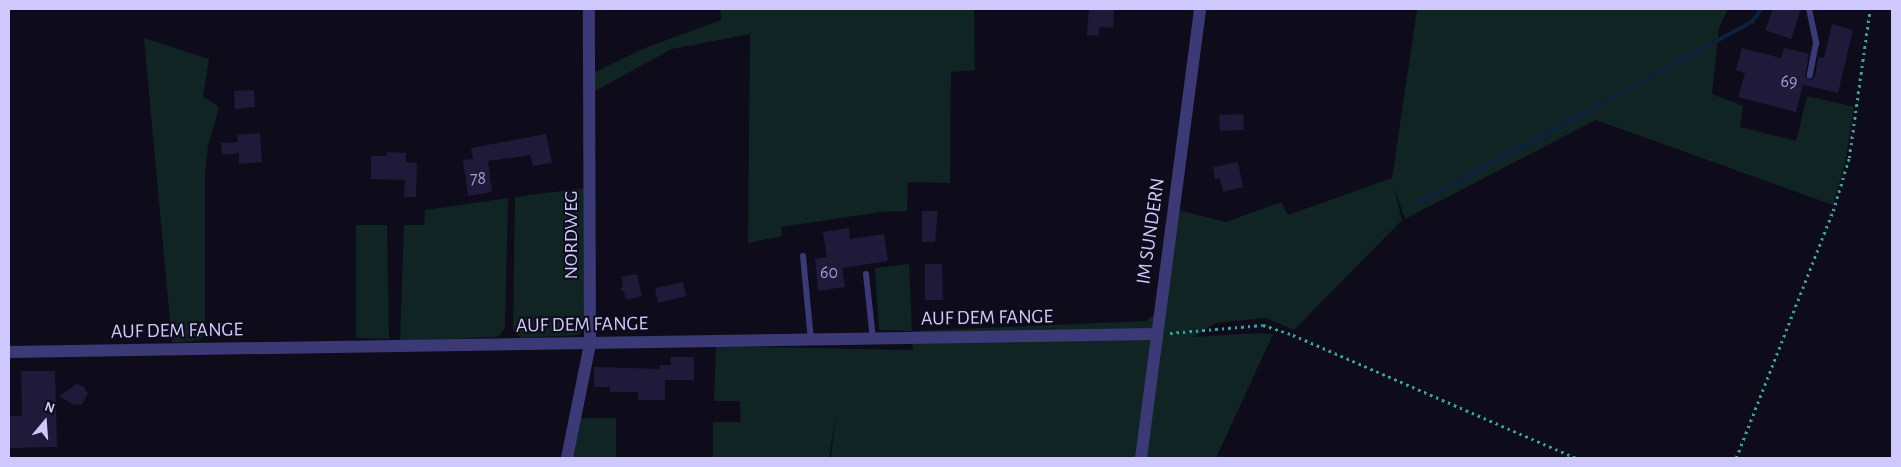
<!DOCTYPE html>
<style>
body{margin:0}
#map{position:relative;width:1901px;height:467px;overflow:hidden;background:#0e0c1a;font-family:"Alegreya Sans",sans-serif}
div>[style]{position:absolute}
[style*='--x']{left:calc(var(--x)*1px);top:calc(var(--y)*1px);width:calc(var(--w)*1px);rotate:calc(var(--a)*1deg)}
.green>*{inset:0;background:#0f2423}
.stream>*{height:4px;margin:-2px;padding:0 2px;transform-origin:2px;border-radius:2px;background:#0e203c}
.building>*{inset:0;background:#1f193a}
.path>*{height:2.5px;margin-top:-1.25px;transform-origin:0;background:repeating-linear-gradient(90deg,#34a59c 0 2.5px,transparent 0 6.5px)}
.service>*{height:6px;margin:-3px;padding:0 3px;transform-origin:3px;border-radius:3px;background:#3b3a76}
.minor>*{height:12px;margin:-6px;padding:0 6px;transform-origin:6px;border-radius:6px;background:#3b3a76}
span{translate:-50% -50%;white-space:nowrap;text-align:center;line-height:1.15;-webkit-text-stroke:4px #0e0c1a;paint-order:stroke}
.number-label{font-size:18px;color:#a29ccc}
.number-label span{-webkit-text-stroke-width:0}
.street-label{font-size:20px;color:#cec8fc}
.frame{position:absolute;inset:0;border:10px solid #cec8fc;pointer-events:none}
.north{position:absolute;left:20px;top:397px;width:50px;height:50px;-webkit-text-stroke:4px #0e0c1a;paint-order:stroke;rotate:18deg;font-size:14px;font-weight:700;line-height:20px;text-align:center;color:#cec8fc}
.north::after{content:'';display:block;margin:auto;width:18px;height:22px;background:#cec8fc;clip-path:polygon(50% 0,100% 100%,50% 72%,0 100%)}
</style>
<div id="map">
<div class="green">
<i style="clip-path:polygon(720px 9px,974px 9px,975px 70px,951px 72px,950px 183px,908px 182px,907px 211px,881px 212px,781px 227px,782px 236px,748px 243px,750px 34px,672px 49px,593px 92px,593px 73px,645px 48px,721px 20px)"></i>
<i style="clip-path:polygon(1417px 9px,1728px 9px,1719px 28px,1712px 94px,1743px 106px,1740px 127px,1796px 141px,1807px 96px,1854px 107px,1845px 163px,1833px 205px,1596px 120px,1405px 219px,1394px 187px,1402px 220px,1294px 330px,1266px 318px,1216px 323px,1193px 337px,1258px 333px,1273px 334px,1216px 458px,1145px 458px,1161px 356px,1148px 367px,1136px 458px,831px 458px,836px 414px,829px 458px,713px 458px,713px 422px,741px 422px,740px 401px,714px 401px,716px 346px,913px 350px,911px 331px,879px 330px,875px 268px,909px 264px,912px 331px,1146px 321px,1166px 305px,1177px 210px,1226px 222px,1281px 202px,1288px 215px,1392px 178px)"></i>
<i style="clip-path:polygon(144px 38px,209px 59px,203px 96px,219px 107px,208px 146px,205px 173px,205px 333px,200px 340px,172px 343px)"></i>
<i style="clip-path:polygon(586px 188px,585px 328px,578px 335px,521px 338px,513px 331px,515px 197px)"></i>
<i style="clip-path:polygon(508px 198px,505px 328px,498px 337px,400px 341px,404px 225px,424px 225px,425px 210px)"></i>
<i style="clip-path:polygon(356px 225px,387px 225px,389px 339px,356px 338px)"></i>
<i style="clip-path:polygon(580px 418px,616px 418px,616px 458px,572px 458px)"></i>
</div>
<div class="stream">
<i style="--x:1418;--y:203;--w:380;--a:-28.5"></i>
<i style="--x:1752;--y:22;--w:16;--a:-55"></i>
</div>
<div class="building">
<i style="clip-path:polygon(1089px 9px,1114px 9px,1113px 28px,1099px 27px,1099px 36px,1087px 35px)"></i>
<i style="clip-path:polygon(1773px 9px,1801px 9px,1791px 39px,1765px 30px)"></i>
<i style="clip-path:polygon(1832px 24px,1853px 30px,1838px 93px,1803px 85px,1796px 112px,1738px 97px,1745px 73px,1736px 70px,1742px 48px,1781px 58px,1784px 48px,1809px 54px,1805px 76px,1811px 80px,1815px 76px,1818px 57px,1824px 58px)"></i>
<i style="clip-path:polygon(254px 90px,255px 107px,235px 109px,234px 91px)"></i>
<i style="clip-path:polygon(1243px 114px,1244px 130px,1220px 131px,1219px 115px)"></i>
<i style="clip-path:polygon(260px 133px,262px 162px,239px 164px,239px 153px,222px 155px,221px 143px,238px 142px,237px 135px)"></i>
<i style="clip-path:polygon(546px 134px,552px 163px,533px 166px,530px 155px,488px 161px,492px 192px,468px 196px,463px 160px,473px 159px,471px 148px)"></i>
<i style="clip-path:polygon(387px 152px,406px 153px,406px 162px,417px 163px,416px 197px,404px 197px,405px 180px,371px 179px,371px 156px,387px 156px)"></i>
<i style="clip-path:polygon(1238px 162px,1243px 187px,1223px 192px,1220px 178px,1215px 179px,1213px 167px)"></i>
<i style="clip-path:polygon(922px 211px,938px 211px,935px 242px,922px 242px)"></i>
<i style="clip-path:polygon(849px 228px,850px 239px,884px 234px,888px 261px,842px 268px,845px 287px,818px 291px,815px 259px,827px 257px,823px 232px)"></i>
<i style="clip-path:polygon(925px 264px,942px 264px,943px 300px,925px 300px)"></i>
<i style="clip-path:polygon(637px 274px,642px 296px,626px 300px,624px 292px,620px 289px,623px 286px,621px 277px)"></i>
<i style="clip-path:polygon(683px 282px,686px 296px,658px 303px,655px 288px)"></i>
<i style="clip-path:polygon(670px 357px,694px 357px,694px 380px,665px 380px,665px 400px,638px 400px,638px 392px,610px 392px,610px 387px,594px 387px,594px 367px,660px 369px,660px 365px,671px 365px)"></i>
<i style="clip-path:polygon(21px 371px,55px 371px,57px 447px,9px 448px,9px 416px,22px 416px)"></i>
<i style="clip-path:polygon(77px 384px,84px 387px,88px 394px,82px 404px,74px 405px,59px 396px)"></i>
</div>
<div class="path">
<i style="--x:1170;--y:333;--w:93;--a:-4.9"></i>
<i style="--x:1263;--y:325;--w:32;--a:18"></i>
<i style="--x:1293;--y:335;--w:309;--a:23.5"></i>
<i style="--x:1736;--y:458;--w:265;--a:-68.6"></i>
<i style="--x:1833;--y:211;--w:55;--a:-73.2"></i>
<i style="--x:1849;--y:158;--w:150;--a:-82"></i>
</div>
<div class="service">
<i style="--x:1809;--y:9;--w:35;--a:78"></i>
<i style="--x:1816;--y:43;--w:33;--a:101"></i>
<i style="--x:803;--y:256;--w:84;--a:84.6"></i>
<i style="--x:866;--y:274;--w:65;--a:83.9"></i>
</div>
<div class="minor">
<i style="--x:9;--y:352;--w:1146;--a:-0.9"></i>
<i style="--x:567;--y:458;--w:116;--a:-78.6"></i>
<i style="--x:590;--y:344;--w:335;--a:-90.2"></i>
<i style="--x:1141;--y:458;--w:453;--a:-82.5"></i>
</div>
<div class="number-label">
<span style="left:1789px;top:82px">69</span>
<span style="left:478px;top:179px">78</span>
<span style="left:829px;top:273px">60</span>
</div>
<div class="street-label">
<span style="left:1151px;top:231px;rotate:-82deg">IM SUNDERN</span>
<span style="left:571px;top:235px;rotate:-90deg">NORDWEG</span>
<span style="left:987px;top:318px;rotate:-1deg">AUF DEM FANGE</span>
<span style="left:582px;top:325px;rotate:-1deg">AUF DEM FANGE</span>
<span style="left:177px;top:331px;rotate:-1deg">AUF DEM FANGE</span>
</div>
<div class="frame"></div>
<div class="north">N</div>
</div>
